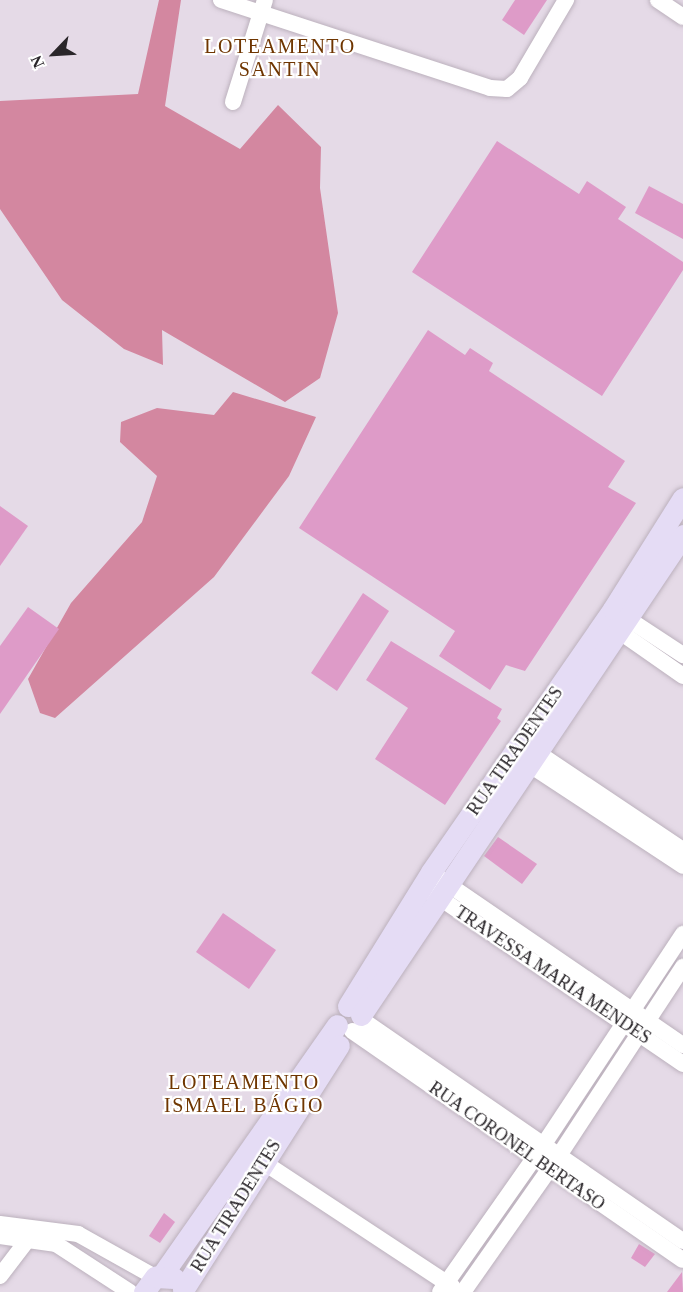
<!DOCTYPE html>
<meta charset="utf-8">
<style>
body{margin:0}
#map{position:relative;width:683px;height:1292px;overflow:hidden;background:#e5dae7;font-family:"Times New Roman",serif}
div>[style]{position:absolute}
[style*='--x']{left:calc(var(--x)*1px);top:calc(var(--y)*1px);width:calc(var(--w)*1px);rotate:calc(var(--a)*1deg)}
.forest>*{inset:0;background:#d387a0}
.building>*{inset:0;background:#de9bc8}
.roads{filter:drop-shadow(0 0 2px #bcb1bd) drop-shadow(0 0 2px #bcb1bd)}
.minor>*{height:16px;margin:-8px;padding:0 8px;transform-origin:8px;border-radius:8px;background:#fff}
.major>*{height:21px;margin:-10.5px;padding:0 10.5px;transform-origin:10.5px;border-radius:10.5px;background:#e5dcf5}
span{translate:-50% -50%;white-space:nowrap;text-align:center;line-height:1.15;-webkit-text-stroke:4.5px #fff;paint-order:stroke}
.street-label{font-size:18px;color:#2a262a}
.neighbourhood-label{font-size:20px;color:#6f3500;letter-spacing:1.5px}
.north{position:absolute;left:24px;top:24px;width:60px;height:60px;-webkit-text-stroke:4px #fff;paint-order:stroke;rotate:245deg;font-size:16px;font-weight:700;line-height:24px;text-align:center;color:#2a262a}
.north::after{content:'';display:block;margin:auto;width:21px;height:27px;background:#2a262a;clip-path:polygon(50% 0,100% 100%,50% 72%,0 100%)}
</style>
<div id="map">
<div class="forest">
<i style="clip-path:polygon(159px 0,181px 0,165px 106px,240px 149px,278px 105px,321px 147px,320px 188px,338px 313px,320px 378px,285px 402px,162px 330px,163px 365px,124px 349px,62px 300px,0 209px,0 101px,138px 94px)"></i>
<i style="clip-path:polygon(233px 392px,316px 417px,289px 476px,214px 577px,55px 718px,40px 713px,28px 679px,71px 603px,142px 522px,157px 476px,120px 442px,121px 422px,157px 408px,214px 415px)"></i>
</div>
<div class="building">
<i style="clip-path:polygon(515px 0,547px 0,524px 35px,502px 20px)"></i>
<i style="clip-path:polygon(497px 141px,579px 194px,587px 181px,626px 207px,618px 219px,683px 262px,683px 270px,602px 396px,412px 272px)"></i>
<i style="clip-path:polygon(649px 186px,683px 204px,683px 239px,635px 213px)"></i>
<i style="clip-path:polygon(428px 330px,465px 355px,470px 348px,493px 363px,489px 371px,625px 461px,608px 487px,636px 503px,525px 671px,506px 665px,490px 690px,439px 656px,455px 631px,299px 528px)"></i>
<i style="clip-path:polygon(0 506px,28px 526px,0 566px)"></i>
<i style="clip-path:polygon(363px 593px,389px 611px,337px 691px,311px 673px)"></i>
<i style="clip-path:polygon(28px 607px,59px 629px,0 714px,0 646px)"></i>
<i style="clip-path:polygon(391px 641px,502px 709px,497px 718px,501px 721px,445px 805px,375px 759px,408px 708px,366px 680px)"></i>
<i style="clip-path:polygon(498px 837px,537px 864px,522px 884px,484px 856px)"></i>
<i style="clip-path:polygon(223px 913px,276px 950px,249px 989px,196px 952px)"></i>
<i style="clip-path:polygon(164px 1213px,175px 1222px,160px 1243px,149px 1236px)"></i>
<i style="clip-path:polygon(639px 1244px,655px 1254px,645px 1267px,631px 1258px)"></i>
<i style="clip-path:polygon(682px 1272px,683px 1292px,667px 1292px)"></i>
</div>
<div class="roads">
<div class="minor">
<i style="--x:221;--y:0;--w:283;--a:18.1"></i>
<i style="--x:490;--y:88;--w:17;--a:3"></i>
<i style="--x:507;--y:89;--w:17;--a:-40"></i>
<i style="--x:520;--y:78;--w:91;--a:-59.5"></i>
<i style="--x:658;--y:0;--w:30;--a:34"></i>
<i style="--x:233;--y:102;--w:107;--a:-72.6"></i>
<i style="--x:619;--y:613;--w:77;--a:33.3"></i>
<i style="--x:610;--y:625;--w:89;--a:34.9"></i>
<i style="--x:529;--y:747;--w:185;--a:33.8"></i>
<i style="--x:521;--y:759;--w:194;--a:33.4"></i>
<i style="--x:439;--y:878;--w:296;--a:34.4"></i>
<i style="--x:431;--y:892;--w:305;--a:34.3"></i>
<i style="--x:361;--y:1019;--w:391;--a:34.6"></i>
<i style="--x:352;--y:1031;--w:402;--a:34.7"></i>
<i style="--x:254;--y:1156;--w:238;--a:33.4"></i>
<i style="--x:0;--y:1224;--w:79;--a:7.3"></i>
<i style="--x:78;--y:1234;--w:88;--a:29.2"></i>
<i style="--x:0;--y:1236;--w:57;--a:8.1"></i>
<i style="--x:56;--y:1244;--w:88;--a:33"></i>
<i style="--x:0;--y:1276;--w:58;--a:-52.7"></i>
<i style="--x:440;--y:1292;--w:181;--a:-54.9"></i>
<i style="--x:544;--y:1144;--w:252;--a:-56.5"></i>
<i style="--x:463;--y:1292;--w:169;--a:-54.9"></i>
<i style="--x:560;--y:1154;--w:224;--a:-56.7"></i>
</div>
<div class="major">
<i style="--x:348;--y:1006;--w:158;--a:-58.2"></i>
<i style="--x:431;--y:872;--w:320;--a:-55.3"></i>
<i style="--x:613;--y:609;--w:131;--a:-57.8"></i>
<i style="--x:361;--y:1015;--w:578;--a:-56.14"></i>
<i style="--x:162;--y:1275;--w:305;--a:-55"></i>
<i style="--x:183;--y:1290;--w:290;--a:-57.5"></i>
<i style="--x:144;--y:1292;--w:19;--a:-54"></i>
<i style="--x:155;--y:1277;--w:19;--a:3"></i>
</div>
</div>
<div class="street-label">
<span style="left:515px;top:751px;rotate:-55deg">RUA TIRADENTES</span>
<span style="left:553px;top:975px;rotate:34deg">TRAVESSA MARIA MENDES</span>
<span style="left:517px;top:1146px;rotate:35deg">RUA CORONEL BERTASO</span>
<span style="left:236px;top:1206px;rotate:-58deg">RUA TIRADENTES</span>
</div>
<div class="neighbourhood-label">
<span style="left:280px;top:58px">LOTEAMENTO<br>SANTIN</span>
<span style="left:244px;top:1094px">LOTEAMENTO<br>ISMAEL BÁGIO</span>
</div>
<div class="north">N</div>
</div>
